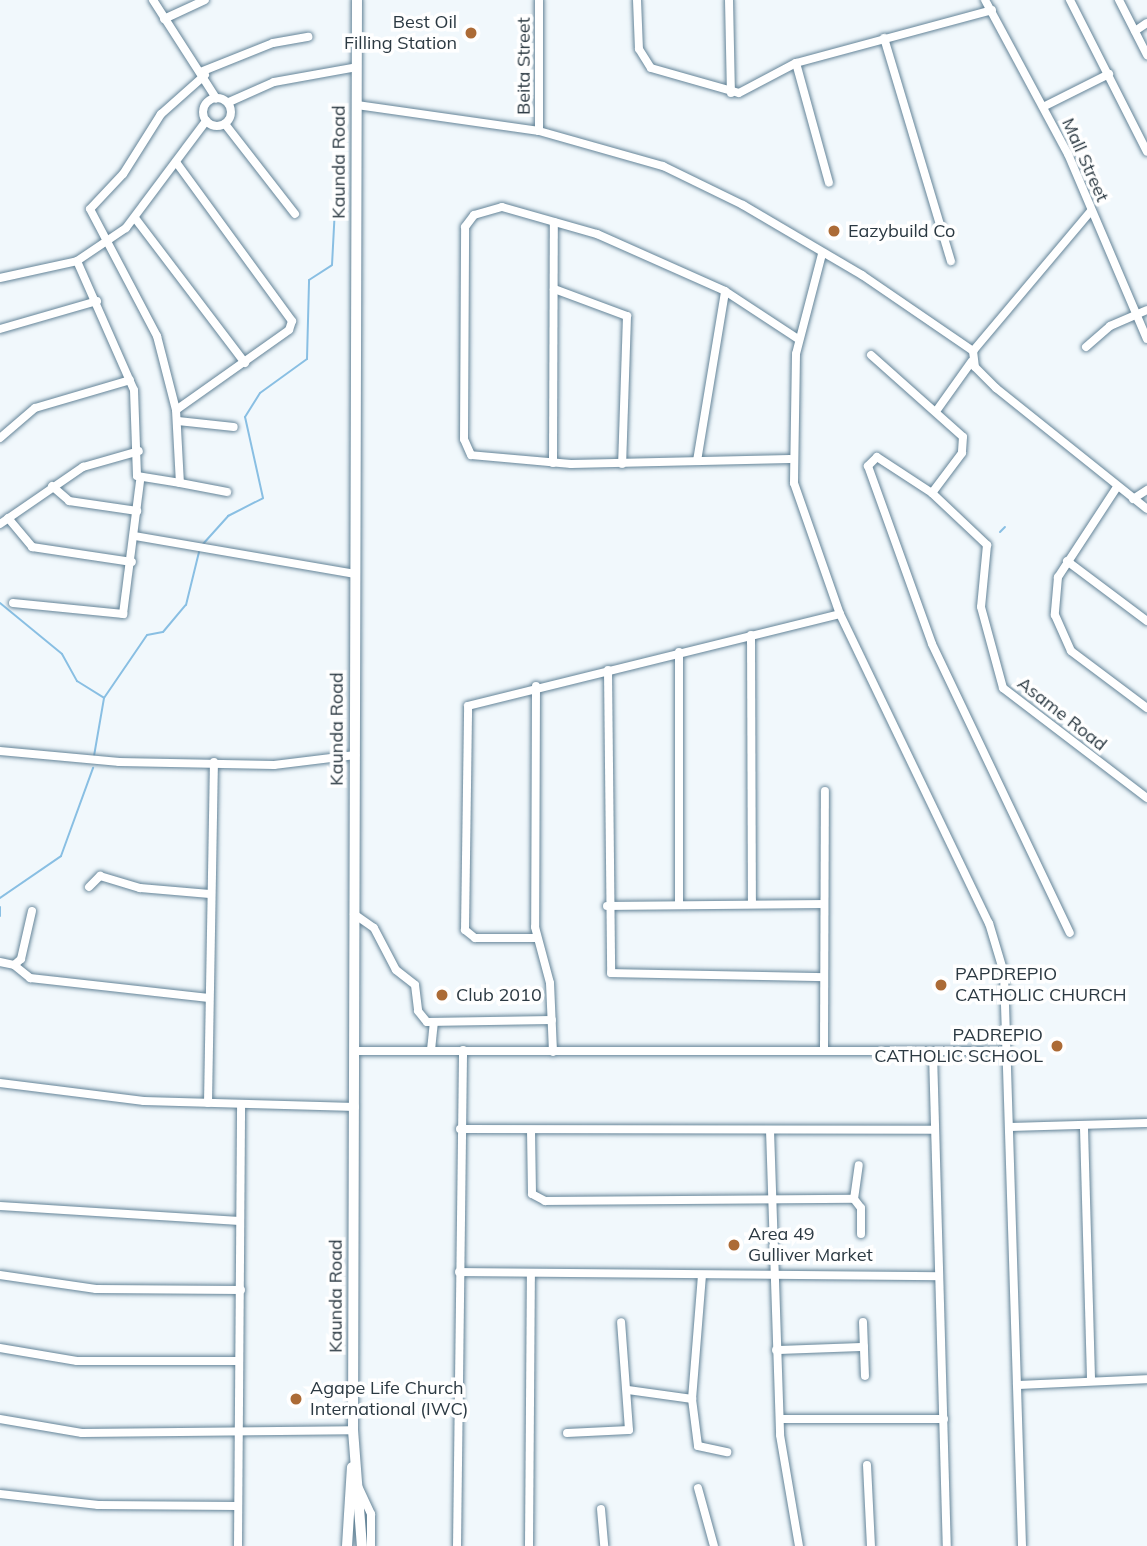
<!DOCTYPE html>
<style>
body{margin:0}
#map{position:relative;width:1147px;height:1546px;overflow:hidden;background:#f1f8fc;font-family:Mulish,sans-serif}
div>[style]{position:absolute}
[style*='--x']{left:calc(var(--x)*1px);top:calc(var(--y)*1px);width:calc(var(--w)*1px);rotate:calc(var(--a)*1deg)}
.stream>*{height:2px;margin:-1px;padding:0 1px;transform-origin:1px;border-radius:1px;background:#89bfe3}
.roads{filter:drop-shadow(0 0 2px #648498) drop-shadow(0 0 2px #648498)}
.street>*{height:8px;margin:-4px;padding:0 4px;transform-origin:4px;border-radius:4px;background:#fff}
.street>.ring{margin:-4px;padding:0;box-sizing:content-box;background:none;border:8px solid #fff;border-radius:50%}
.secondary>*{height:10px;margin:-5px;padding:0 5px;transform-origin:5px;border-radius:5px;background:#fff}
.dots>*{width:19px;height:19px;translate:-50% -50%;box-sizing:border-box;border:4px solid #fff;border-radius:50%}
span{translate:-50% -50%;white-space:nowrap;text-align:center;line-height:1.15;-webkit-text-stroke:7px #fff;paint-order:stroke}
.poi-label{font-size:18px;color:#2b3942}
.right{translate:-100% -50%;text-align:right}
.left{translate:0 -50%;text-align:left}
.street-label{font-size:18px;color:#2b3942}
</style>
<div id="map">
<div class="stream">
<i style="--x:1000;--y:532;--w:7;--a:-45"></i>
<i style="--x:203;--y:544;--w:38;--a:-48"></i>
<i style="--x:228;--y:516;--w:39;--a:-27"></i>
<i style="--x:263;--y:498;--w:83;--a:-102.5"></i>
<i style="--x:245;--y:417;--w:28;--a:-58"></i>
<i style="--x:260;--y:393;--w:58;--a:-35.9"></i>
<i style="--x:307;--y:359;--w:79;--a:-88.5"></i>
<i style="--x:309;--y:280;--w:27;--a:-33"></i>
<i style="--x:332;--y:265;--w:57;--a:-87"></i>
<i style="--x:0;--y:603;--w:80;--a:39.4"></i>
<i style="--x:62;--y:654;--w:31;--a:61"></i>
<i style="--x:77;--y:681;--w:32;--a:32"></i>
<i style="--x:94;--y:756;--w:59;--a:-80.2"></i>
<i style="--x:104;--y:698;--w:76;--a:-55.7"></i>
<i style="--x:147;--y:635;--w:16;--a:-11"></i>
<i style="--x:163;--y:632;--w:35;--a:-50"></i>
<i style="--x:186;--y:605;--w:55;--a:-76.2"></i>
<i style="--x:0;--y:898;--w:74;--a:-34.5"></i>
<i style="--x:61;--y:856;--w:94;--a:-70"></i>
<i style="--x:0;--y:907;--w:9;--a:90"></i>
</div>
<div class="roads">
<div class="street">
<i style="--x:153;--y:0;--w:117;--a:57.3"></i>
<i style="--x:637;--y:0;--w:49;--a:87.7"></i>
<i style="--x:639;--y:49;--w:22;--a:58"></i>
<i style="--x:651;--y:68;--w:91;--a:15.9"></i>
<i style="--x:739;--y:93;--w:64;--a:-27.8"></i>
<i style="--x:796;--y:63;--w:203;--a:-15.1"></i>
<i style="--x:729;--y:0;--w:93;--a:88.8"></i>
<i style="--x:985;--y:0;--w:175;--a:61.7"></i>
<i style="--x:1068;--y:154;--w:201;--a:66.9"></i>
<i style="--x:1070;--y:0;--w:170;--a:63.1"></i>
<i style="--x:1119;--y:0;--w:62;--a:63"></i>
<i style="--x:164;--y:19;--w:45;--a:-24.9"></i>
<i style="--x:1135;--y:31;--w:14;--a:-34"></i>
<i style="--x:884;--y:38;--w:233;--a:73.3"></i>
<i style="--x:796;--y:63;--w:124;--a:74.6"></i>
<i style="--x:203;--y:71;--w:75;--a:-21.8"></i>
<i style="--x:273;--y:43;--w:36;--a:-10"></i>
<i style="--x:205;--y:75;--w:59;--a:138.4"></i>
<i style="--x:161;--y:114;--w:71;--a:122.3"></i>
<i style="--x:123;--y:174;--w:48;--a:133.3"></i>
<i style="--x:90;--y:209;--w:144;--a:62.2"></i>
<i style="--x:157;--y:336;--w:76;--a:75.6"></i>
<i style="--x:176;--y:410;--w:73;--a:86.9"></i>
<i style="--x:180;--y:483;--w:48;--a:10.8"></i>
<i class="ring" style="left:203px;top:98px;width:20px;height:20px"></i>
<i style="--x:229;--y:102;--w:49;--a:-24"></i>
<i style="--x:274;--y:82;--w:84;--a:-10.2"></i>
<i style="--x:357;--y:105;--w:184;--a:8.1"></i>
<i style="--x:539;--y:131;--w:129;--a:15.8"></i>
<i style="--x:663;--y:166;--w:89;--a:26"></i>
<i style="--x:743;--y:205;--w:138;--a:30.5"></i>
<i style="--x:862;--y:275;--w:135;--a:34.4"></i>
<i style="--x:973;--y:351;--w:183;--a:-49.9"></i>
<i style="--x:1043;--y:107;--w:74;--a:-26.6"></i>
<i style="--x:225;--y:124;--w:114;--a:52.1"></i>
<i style="--x:539;--y:131;--w:131;--a:-90"></i>
<i style="--x:176;--y:162;--w:197;--a:53.9"></i>
<i style="--x:292;--y:321;--w:9;--a:108"></i>
<i style="--x:289;--y:330;--w:138;--a:144.7"></i>
<i style="--x:135;--y:218;--w:182;--a:52.8"></i>
<i style="--x:822;--y:254;--w:103;--a:104.6"></i>
<i style="--x:796;--y:354;--w:129;--a:90.9"></i>
<i style="--x:794;--y:483;--w:139;--a:70.7"></i>
<i style="--x:840;--y:614;--w:343;--a:64.3"></i>
<i style="--x:989;--y:923;--w:52;--a:73.3"></i>
<i style="--x:1004;--y:973;--w:573;--a:88.2"></i>
<i style="--x:77;--y:261;--w:141;--a:66.2"></i>
<i style="--x:134;--y:390;--w:86;--a:88"></i>
<i style="--x:137;--y:476;--w:44;--a:9.2"></i>
<i style="--x:0;--y:278;--w:79;--a:-12.4"></i>
<i style="--x:77;--y:261;--w:59;--a:-34"></i>
<i style="--x:126;--y:228;--w:134;--a:-53.2"></i>
<i style="--x:554;--y:289;--w:78;--a:20.3"></i>
<i style="--x:627;--y:316;--w:148;--a:91.9"></i>
<i style="--x:0;--y:329;--w:101;--a:-16.1"></i>
<i style="--x:1086;--y:347;--w:32;--a:-41"></i>
<i style="--x:1110;--y:326;--w:40;--a:-23.4"></i>
<i style="--x:973;--y:351;--w:16;--a:83"></i>
<i style="--x:975;--y:367;--w:30;--a:45"></i>
<i style="--x:996;--y:388;--w:193;--a:38.7"></i>
<i style="--x:871;--y:355;--w:123;--a:41.7"></i>
<i style="--x:963;--y:437;--w:16;--a:94"></i>
<i style="--x:962;--y:453;--w:50;--a:126.9"></i>
<i style="--x:932;--y:493;--w:66;--a:-146.8"></i>
<i style="--x:877;--y:457;--w:13;--a:135"></i>
<i style="--x:868;--y:466;--w:189;--a:70.2"></i>
<i style="--x:932;--y:644;--w:320;--a:64.5"></i>
<i style="--x:937;--y:410;--w:60;--a:-54.5"></i>
<i style="--x:178;--y:421;--w:56;--a:6.1"></i>
<i style="--x:0;--y:438;--w:46;--a:-40.6"></i>
<i style="--x:35;--y:408;--w:99;--a:-16.4"></i>
<i style="--x:790;--y:459;--w:219;--a:178.7"></i>
<i style="--x:571;--y:464;--w:100;--a:-174.9"></i>
<i style="--x:471;--y:455;--w:17;--a:-114"></i>
<i style="--x:464;--y:439;--w:212;--a:-89.7"></i>
<i style="--x:465;--y:227;--w:15;--a:-53"></i>
<i style="--x:474;--y:215;--w:29;--a:-16"></i>
<i style="--x:502;--y:207;--w:99;--a:15.9"></i>
<i style="--x:597;--y:234;--w:140;--a:24"></i>
<i style="--x:725;--y:291;--w:87;--a:33.3"></i>
<i style="--x:697;--y:461;--w:172;--a:-80.6"></i>
<i style="--x:553;--y:463;--w:241;--a:-89.8"></i>
<i style="--x:52;--y:486;--w:23;--a:41"></i>
<i style="--x:69;--y:501;--w:69;--a:8.4"></i>
<i style="--x:1117;--y:487;--w:108;--a:123.2"></i>
<i style="--x:1058;--y:577;--w:38;--a:95"></i>
<i style="--x:1055;--y:615;--w:39;--a:66"></i>
<i style="--x:1071;--y:651;--w:95;--a:36.9"></i>
<i style="--x:932;--y:493;--w:76;--a:43.4"></i>
<i style="--x:987;--y:545;--w:62;--a:95.5"></i>
<i style="--x:981;--y:607;--w:84;--a:74.8"></i>
<i style="--x:1003;--y:688;--w:181;--a:37.4"></i>
<i style="--x:1133;--y:499;--w:17;--a:-33"></i>
<i style="--x:8;--y:518;--w:38;--a:50"></i>
<i style="--x:32;--y:547;--w:101;--a:8.5"></i>
<i style="--x:0;--y:524;--w:101;--a:-34.5"></i>
<i style="--x:83;--y:467;--w:58;--a:-15.9"></i>
<i style="--x:135;--y:536;--w:224;--a:9.8"></i>
<i style="--x:1067;--y:561;--w:100;--a:36.9"></i>
<i style="--x:13;--y:603;--w:111;--a:5.7"></i>
<i style="--x:123;--y:614;--w:134;--a:-82.7"></i>
<i style="--x:751;--y:635;--w:268;--a:89.8"></i>
<i style="--x:608;--y:670;--w:303;--a:89.4"></i>
<i style="--x:611;--y:973;--w:213;--a:1.1"></i>
<i style="--x:536;--y:686;--w:241;--a:90.2"></i>
<i style="--x:535;--y:927;--w:58;--a:75"></i>
<i style="--x:550;--y:983;--w:69;--a:87.5"></i>
<i style="--x:0;--y:751;--w:120;--a:5.3"></i>
<i style="--x:119;--y:762;--w:155;--a:1.1"></i>
<i style="--x:274;--y:765;--w:82;--a:-7"></i>
<i style="--x:89;--y:887;--w:16;--a:-45"></i>
<i style="--x:100;--y:876;--w:42;--a:16.7"></i>
<i style="--x:140;--y:888;--w:70;--a:4.9"></i>
<i style="--x:679;--y:905;--w:253;--a:-90"></i>
<i style="--x:607;--y:906;--w:215;--a:-0.5"></i>
<i style="--x:32;--y:911;--w:49;--a:102.9"></i>
<i style="--x:21;--y:959;--w:9;--a:139"></i>
<i style="--x:14;--y:965;--w:21;--a:39"></i>
<i style="--x:30;--y:978;--w:180;--a:6.4"></i>
<i style="--x:354;--y:914;--w:24;--a:35"></i>
<i style="--x:374;--y:928;--w:47;--a:62.4"></i>
<i style="--x:396;--y:970;--w:24;--a:38"></i>
<i style="--x:415;--y:985;--w:26;--a:83"></i>
<i style="--x:418;--y:1011;--w:14;--a:51"></i>
<i style="--x:427;--y:1022;--w:125;--a:-0.9"></i>
<i style="--x:536;--y:938;--w:61;--a:180"></i>
<i style="--x:475;--y:938;--w:13;--a:-141"></i>
<i style="--x:465;--y:930;--w:224;--a:-89.2"></i>
<i style="--x:468;--y:706;--w:383;--a:-13.9"></i>
<i style="--x:0;--y:962;--w:14;--a:12"></i>
<i style="--x:431;--y:1050;--w:28;--a:-84"></i>
<i style="--x:354;--y:1051;--w:653;--a:0"></i>
<i style="--x:824;--y:1051;--w:260;--a:-89.8"></i>
<i style="--x:933;--y:1053;--w:493;--a:88.4"></i>
<i style="--x:0;--y:1083;--w:145;--a:7.1"></i>
<i style="--x:144;--y:1101;--w:211;--a:1.6"></i>
<i style="--x:208;--y:1103;--w:341;--a:-89"></i>
<i style="--x:1010;--y:1127;--w:137;--a:-1.7"></i>
<i style="--x:1084;--y:1128;--w:253;--a:88.4"></i>
<i style="--x:460;--y:1129;--w:475;--a:0.1"></i>
<i style="--x:531;--y:1130;--w:64;--a:89.1"></i>
<i style="--x:532;--y:1194;--w:15;--a:28"></i>
<i style="--x:545;--y:1201;--w:309;--a:-0.4"></i>
<i style="--x:854;--y:1199;--w:34;--a:-82"></i>
<i style="--x:770;--y:1130;--w:305;--a:88.1"></i>
<i style="--x:780;--y:1435;--w:113;--a:80.3"></i>
<i style="--x:854;--y:1199;--w:11;--a:52"></i>
<i style="--x:861;--y:1208;--w:26;--a:90"></i>
<i style="--x:0;--y:1206;--w:240;--a:3.6"></i>
<i style="--x:459;--y:1272;--w:479;--a:0.5"></i>
<i style="--x:0;--y:1275;--w:97;--a:8.3"></i>
<i style="--x:96;--y:1289;--w:145;--a:0.4"></i>
<i style="--x:702;--y:1275;--w:124;--a:94.6"></i>
<i style="--x:692;--y:1399;--w:47;--a:82.7"></i>
<i style="--x:698;--y:1446;--w:30;--a:12"></i>
<i style="--x:863;--y:1322;--w:54;--a:87.9"></i>
<i style="--x:0;--y:1348;--w:78;--a:9.6"></i>
<i style="--x:77;--y:1361;--w:162;--a:0"></i>
<i style="--x:776;--y:1350;--w:88;--a:-2"></i>
<i style="--x:1017;--y:1385;--w:130;--a:-2.6"></i>
<i style="--x:628;--y:1390;--w:65;--a:8"></i>
<i style="--x:0;--y:1419;--w:83;--a:9.7"></i>
<i style="--x:82;--y:1433;--w:271;--a:-0.6"></i>
<i style="--x:780;--y:1419;--w:164;--a:0"></i>
<i style="--x:567;--y:1433;--w:62;--a:-2.8"></i>
<i style="--x:629;--y:1430;--w:108;--a:-94.2"></i>
<i style="--x:867;--y:1465;--w:81;--a:87.2"></i>
<i style="--x:358;--y:1486;--w:31;--a:65"></i>
<i style="--x:371;--y:1514;--w:32;--a:90"></i>
<i style="--x:698;--y:1488;--w:60;--a:74.6"></i>
<i style="--x:0;--y:1494;--w:99;--a:6.4"></i>
<i style="--x:98;--y:1505;--w:140;--a:0.4"></i>
<i style="--x:601;--y:1509;--w:37;--a:85"></i>
<i style="--x:238;--y:1546;--w:442;--a:-89.6"></i>
<i style="--x:457;--y:1546;--w:496;--a:-89.3"></i>
<i style="--x:529;--y:1546;--w:273;--a:-89.6"></i>
</div>
<div class="secondary">
<i style="--x:357;--y:0;--w:1430;--a:90.16"></i>
<i style="--x:353;--y:1430;--w:116;--a:85.6"></i>
<i style="--x:347;--y:1546;--w:79;--a:-86.4"></i>
</div>
</div>
<div class="dots">
<i style="left:471px;top:33px;background:#ac6b36"></i>
<i style="left:834px;top:231px;background:#ac6b36"></i>
<i style="left:941px;top:985px;background:#ac6b36"></i>
<i style="left:442px;top:995px;background:#ac6b36"></i>
<i style="left:1057px;top:1046px;background:#ac6b36"></i>
<i style="left:734px;top:1245px;background:#ac6b36"></i>
<i style="left:296px;top:1399px;background:#ac6b36"></i>
</div>
<div class="poi-label">
<span class="right" style="left:457px;top:33px">Best Oil<br>Filling Station</span>
<span class="left" style="left:848px;top:231px">Eazybuild Co</span>
<span class="left" style="left:955px;top:985px">PAPDREPIO<br>CATHOLIC CHURCH</span>
<span class="left" style="left:456px;top:995px">Club 2010</span>
<span class="right" style="left:1043px;top:1046px">PADREPIO<br>CATHOLIC SCHOOL</span>
<span class="left" style="left:748px;top:1245px">Area 49<br>Gulliver Market</span>
<span class="left" style="left:310px;top:1399px">Agape Life Church<br>International (IWC)</span>
</div>
<div class="street-label">
<span style="left:524px;top:66px;rotate:-90deg">Beita Street</span>
<span style="left:1085px;top:160px;rotate:66deg">Mall Street</span>
<span style="left:339px;top:162px;rotate:-90deg">Kaunda Road</span>
<span style="left:1062px;top:714px;rotate:38deg">Asame Road</span>
<span style="left:337px;top:729px;rotate:-90deg">Kaunda Road</span>
<span style="left:336px;top:1296px;rotate:-90deg">Kaunda Road</span>
</div>
</div>
